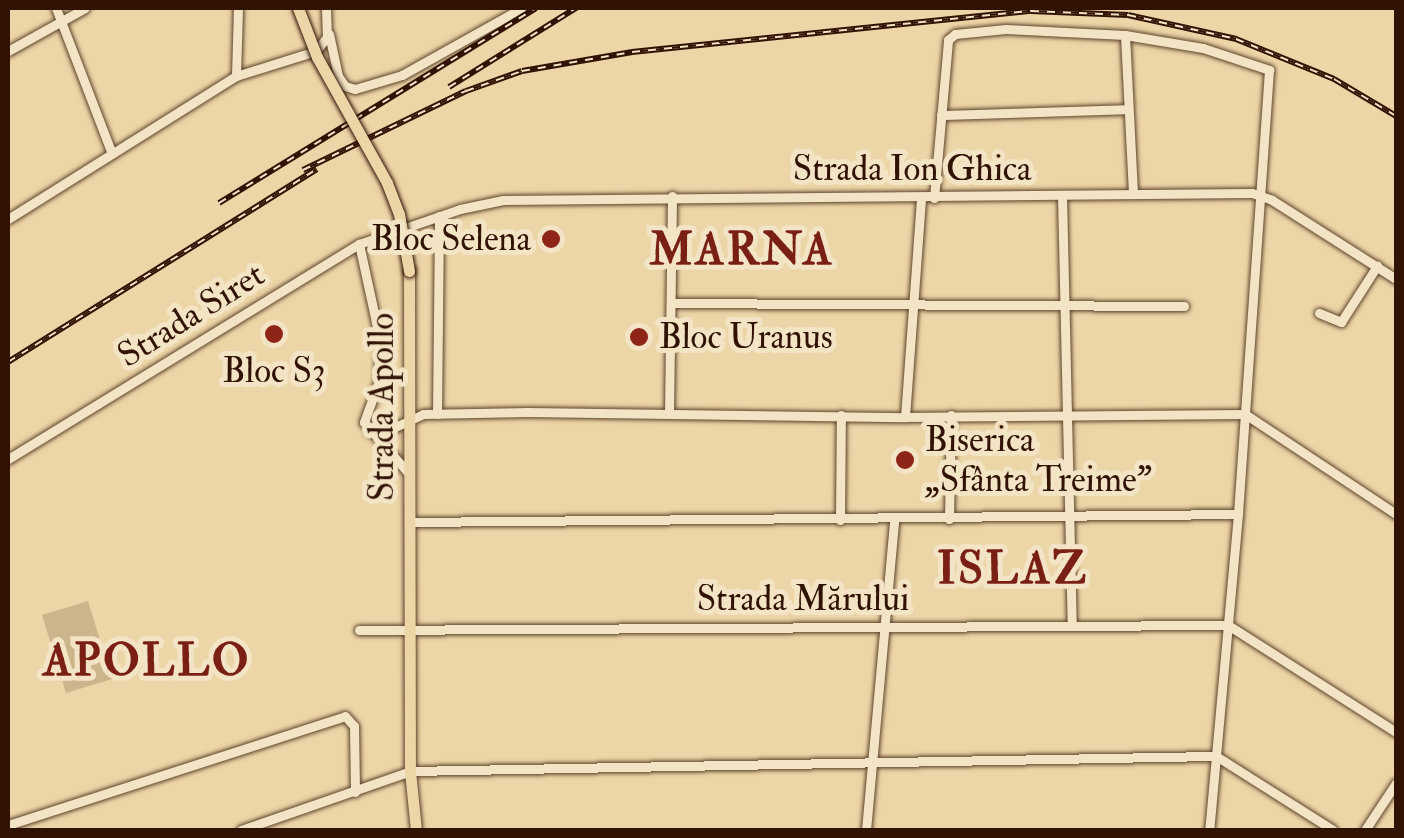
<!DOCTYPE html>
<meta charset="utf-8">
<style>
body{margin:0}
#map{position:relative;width:1404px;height:838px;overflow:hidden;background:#ecd5a6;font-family:"IM FELL Double Pica",serif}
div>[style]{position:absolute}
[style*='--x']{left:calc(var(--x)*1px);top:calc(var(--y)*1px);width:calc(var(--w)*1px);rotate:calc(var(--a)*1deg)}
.green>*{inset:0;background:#ccb48b}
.roads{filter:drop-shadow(0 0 2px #5f442d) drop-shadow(0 0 2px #5f442d)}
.minor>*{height:9px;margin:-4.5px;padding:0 4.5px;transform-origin:4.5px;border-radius:4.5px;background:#f3e4c5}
.major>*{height:11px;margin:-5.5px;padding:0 5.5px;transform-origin:5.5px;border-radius:5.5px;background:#ecd5a6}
.rail>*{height:6px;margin-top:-3px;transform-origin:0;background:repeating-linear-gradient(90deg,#f3e4c5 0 8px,#301305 0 16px);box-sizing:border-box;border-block:2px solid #301305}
.bridges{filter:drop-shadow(0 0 2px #301305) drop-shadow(0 0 2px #301305)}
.major-bridge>*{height:11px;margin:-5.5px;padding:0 5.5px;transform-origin:5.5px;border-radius:5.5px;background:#ecd5a6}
.dots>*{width:28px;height:28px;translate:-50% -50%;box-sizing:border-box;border:5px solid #f3e4c5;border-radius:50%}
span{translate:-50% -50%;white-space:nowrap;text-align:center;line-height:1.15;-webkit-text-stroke:10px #f3e4c5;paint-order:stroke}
.street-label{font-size:35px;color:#301305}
.poi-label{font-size:35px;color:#301305}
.right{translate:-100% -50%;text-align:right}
.left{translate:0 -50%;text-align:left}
.district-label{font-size:45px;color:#7a1f14;font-weight:700;letter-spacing:2.5px}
.frame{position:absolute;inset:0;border:10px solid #301305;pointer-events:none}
</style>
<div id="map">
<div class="green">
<i style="clip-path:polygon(88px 601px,112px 679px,66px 693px,42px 615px)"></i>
</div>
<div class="roads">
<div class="minor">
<i style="--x:56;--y:8;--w:156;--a:69"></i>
<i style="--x:329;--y:34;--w:43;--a:77.9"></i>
<i style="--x:338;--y:76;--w:12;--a:55"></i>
<i style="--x:345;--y:86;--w:10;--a:17"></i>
<i style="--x:355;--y:89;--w:49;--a:-16.6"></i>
<i style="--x:402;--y:75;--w:137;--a:-29.2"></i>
<i style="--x:1125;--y:35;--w:158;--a:87.1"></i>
<i style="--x:8;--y:51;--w:88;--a:-29.2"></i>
<i style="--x:236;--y:76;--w:68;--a:-88.3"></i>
<i style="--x:941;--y:115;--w:187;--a:-1.8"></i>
<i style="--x:1062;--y:195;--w:428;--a:88.7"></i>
<i style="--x:934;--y:198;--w:159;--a:-84.9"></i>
<i style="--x:948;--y:40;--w:9;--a:-41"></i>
<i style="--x:955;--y:34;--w:51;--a:-5.6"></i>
<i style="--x:1006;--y:29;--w:119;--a:2.9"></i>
<i style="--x:1125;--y:35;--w:79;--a:9.5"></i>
<i style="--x:1203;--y:48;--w:70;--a:18.4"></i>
<i style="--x:1269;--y:70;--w:445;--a:94"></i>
<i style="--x:1238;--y:514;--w:317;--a:95.2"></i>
<i style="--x:8;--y:219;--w:269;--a:-32.1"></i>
<i style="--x:236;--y:76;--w:84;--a:-17.4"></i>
<i style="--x:316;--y:51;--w:18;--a:-52"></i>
<i style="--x:327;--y:37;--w:29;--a:-92"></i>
<i style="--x:359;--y:244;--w:98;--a:77.7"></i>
<i style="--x:380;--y:340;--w:41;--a:91.4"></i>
<i style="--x:379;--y:381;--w:44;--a:110.1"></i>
<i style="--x:364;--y:422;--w:70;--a:49"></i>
<i style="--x:671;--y:303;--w:513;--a:0.34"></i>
<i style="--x:1319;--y:313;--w:24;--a:22"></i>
<i style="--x:1341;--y:322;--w:67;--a:-57.3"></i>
<i style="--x:669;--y:413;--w:217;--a:-89.2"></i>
<i style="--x:437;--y:414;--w:198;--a:-89.4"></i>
<i style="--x:905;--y:417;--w:220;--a:-85.8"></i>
<i style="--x:370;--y:432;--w:21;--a:-8"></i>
<i style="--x:391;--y:429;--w:35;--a:-25"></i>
<i style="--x:423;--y:414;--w:105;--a:-1.1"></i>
<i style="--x:528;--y:412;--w:377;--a:0.8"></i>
<i style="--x:905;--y:417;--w:340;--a:-0.5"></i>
<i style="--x:1245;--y:414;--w:181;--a:33.5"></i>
<i style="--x:8;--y:459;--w:412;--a:-31.5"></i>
<i style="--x:359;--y:244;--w:107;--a:-19.1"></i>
<i style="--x:460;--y:209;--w:44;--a:-11.8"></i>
<i style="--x:503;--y:200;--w:749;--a:-0.54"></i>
<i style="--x:1252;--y:193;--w:21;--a:19"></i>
<i style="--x:1272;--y:200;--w:147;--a:32.5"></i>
<i style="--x:949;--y:519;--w:104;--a:-88.9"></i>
<i style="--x:840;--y:520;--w:105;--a:-89.5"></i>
<i style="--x:410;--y:522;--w:828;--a:-0.55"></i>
<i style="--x:359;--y:630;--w:869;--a:-0.33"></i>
<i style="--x:1228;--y:625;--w:199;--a:32.5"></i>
<i style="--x:8;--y:825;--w:354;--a:-17.9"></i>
<i style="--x:345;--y:716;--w:13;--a:48"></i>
<i style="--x:354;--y:726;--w:66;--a:89.1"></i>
<i style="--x:241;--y:830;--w:179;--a:-19.2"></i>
<i style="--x:410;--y:771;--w:806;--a:-1.07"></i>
<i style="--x:1216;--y:756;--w:138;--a:32.3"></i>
<i style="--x:866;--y:830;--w:311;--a:-84.8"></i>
<i style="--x:1365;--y:830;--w:56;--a:-56.6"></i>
</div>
<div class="major">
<i style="--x:409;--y:271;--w:500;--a:89.89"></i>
<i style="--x:410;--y:771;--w:59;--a:84.2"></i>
</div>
</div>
<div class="rail">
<i style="--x:449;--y:87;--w:150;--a:-31.9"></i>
<i style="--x:303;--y:170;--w:181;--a:-25.9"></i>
<i style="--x:466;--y:91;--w:59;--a:-19.7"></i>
<i style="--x:522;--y:71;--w:112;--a:-9.8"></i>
<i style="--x:632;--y:52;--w:401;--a:-5.9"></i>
<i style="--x:1031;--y:11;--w:97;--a:2.4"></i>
<i style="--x:1128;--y:15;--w:111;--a:12.5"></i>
<i style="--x:1236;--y:39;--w:106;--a:22.2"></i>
<i style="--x:1334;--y:79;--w:72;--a:30.8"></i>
<i style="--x:219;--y:203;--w:372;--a:-31.6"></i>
<i style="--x:8;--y:362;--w:364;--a:-32"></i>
</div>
<div class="bridges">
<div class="major-bridge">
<i style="--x:298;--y:8;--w:53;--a:68.8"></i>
<i style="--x:317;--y:57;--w:144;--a:60.9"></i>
<i style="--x:387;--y:183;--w:33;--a:69"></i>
<i style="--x:399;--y:214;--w:58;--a:80"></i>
</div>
</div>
<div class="dots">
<i style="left:551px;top:239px;background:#8f2418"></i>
<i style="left:274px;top:334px;background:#8f2418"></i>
<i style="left:639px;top:337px;background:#8f2418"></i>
<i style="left:905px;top:460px;background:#8f2418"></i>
</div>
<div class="street-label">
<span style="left:912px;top:169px">Strada Ion Ghica</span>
<span style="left:191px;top:315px;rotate:-32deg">Strada Siret</span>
<span style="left:382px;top:407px;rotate:-90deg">Strada Apollo</span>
<span style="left:803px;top:599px">Strada Mărului</span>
</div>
<div class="poi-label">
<span class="right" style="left:531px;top:239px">Bloc Selena</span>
<span class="left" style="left:659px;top:337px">Bloc Uranus</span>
<span style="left:274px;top:371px">Bloc S3</span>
<span class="left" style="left:925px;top:460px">Biserica<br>„Sfânta Treime"</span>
</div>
<div class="district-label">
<span style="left:742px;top:251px">MARNA</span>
<span style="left:1013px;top:570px">ISLAZ</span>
<span style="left:147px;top:662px">APOLLO</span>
</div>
<div class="frame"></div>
</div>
